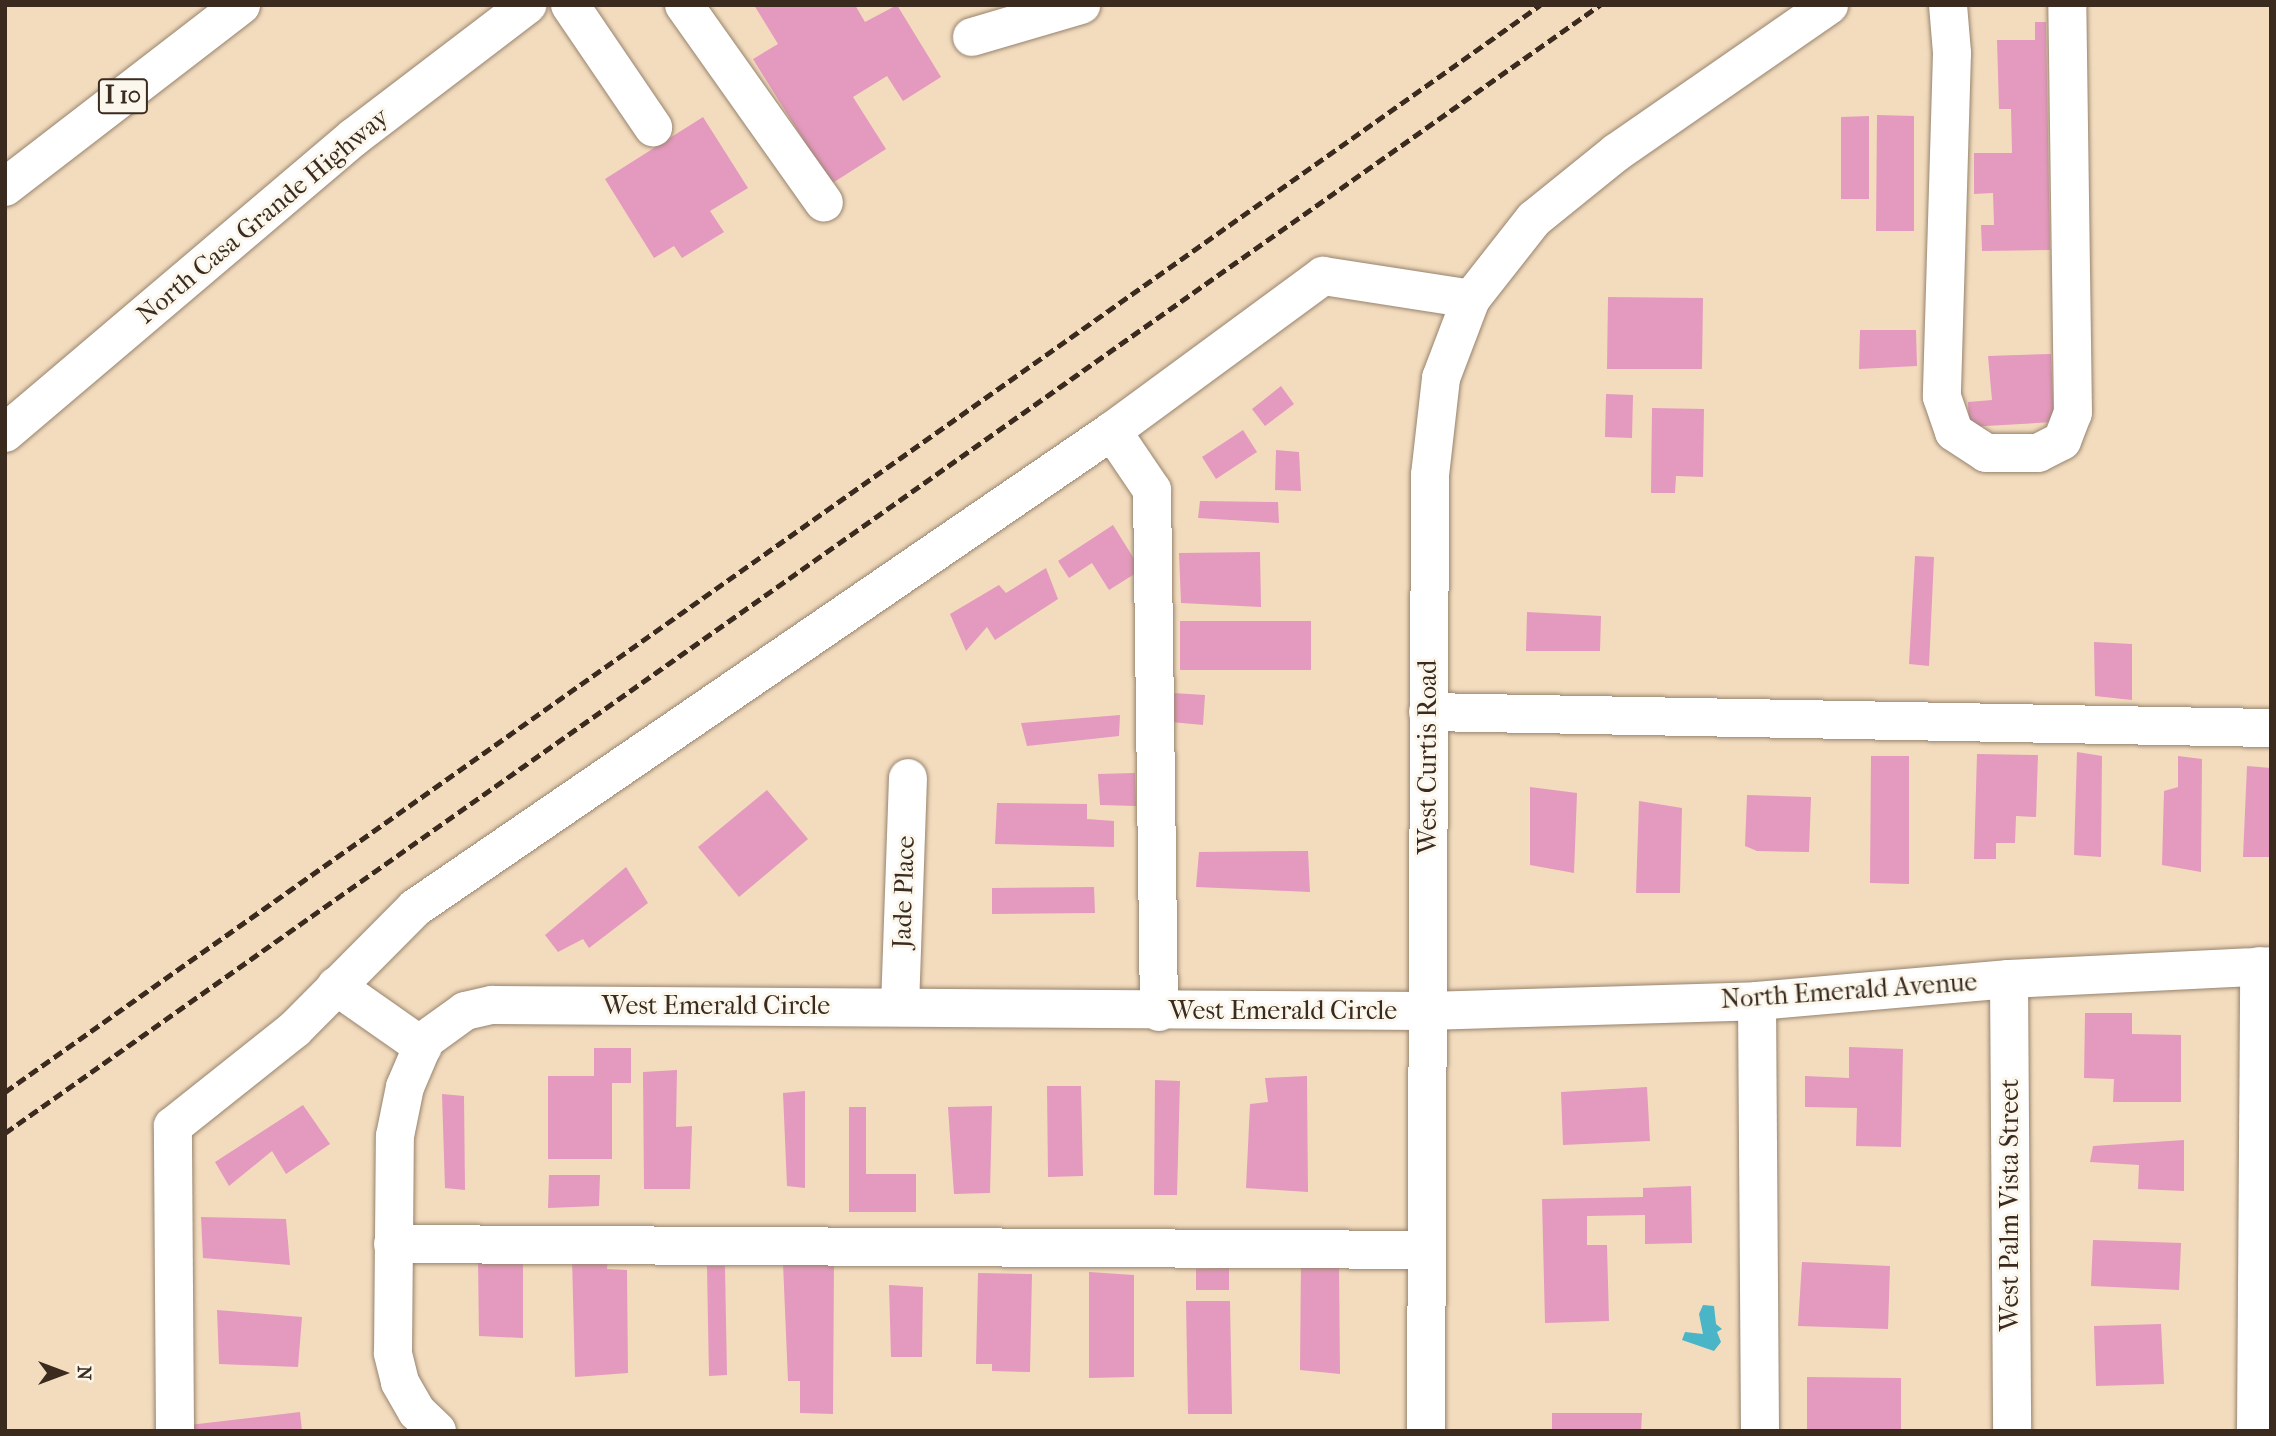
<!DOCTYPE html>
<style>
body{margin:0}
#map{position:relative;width:2276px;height:1436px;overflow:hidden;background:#f3dcbe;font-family:"IM FELL French Canon",serif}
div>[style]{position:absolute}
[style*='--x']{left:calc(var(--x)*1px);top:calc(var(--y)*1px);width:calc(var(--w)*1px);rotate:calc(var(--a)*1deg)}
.water>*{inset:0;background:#49b5c6}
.building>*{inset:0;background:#e499be}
.roads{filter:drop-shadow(0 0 2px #97836e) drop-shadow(0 0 2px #97836e)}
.minor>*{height:38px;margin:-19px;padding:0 19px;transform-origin:19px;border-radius:19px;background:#fff}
.major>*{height:38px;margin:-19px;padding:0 19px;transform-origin:19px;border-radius:19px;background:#fff}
.highway>*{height:38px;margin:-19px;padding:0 19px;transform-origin:19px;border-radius:19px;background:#fff}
.rail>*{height:5px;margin-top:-2.5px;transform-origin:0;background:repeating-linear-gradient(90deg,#3b2a1e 0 10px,transparent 0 15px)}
span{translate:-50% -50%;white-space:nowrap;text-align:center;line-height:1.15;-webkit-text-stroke:6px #fbf7ec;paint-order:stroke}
.shield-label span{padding:2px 5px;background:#fbf7ec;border:2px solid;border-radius:5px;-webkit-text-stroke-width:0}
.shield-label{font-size:24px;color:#3b2a1e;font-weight:700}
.street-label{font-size:26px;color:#3b2a1e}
.frame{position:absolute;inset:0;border:7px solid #3b2a1e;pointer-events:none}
.north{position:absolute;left:28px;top:1338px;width:70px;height:70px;-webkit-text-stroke:5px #fbf7ec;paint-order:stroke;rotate:90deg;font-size:19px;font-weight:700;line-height:28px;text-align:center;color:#3b2a1e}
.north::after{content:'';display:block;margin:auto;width:24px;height:32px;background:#3b2a1e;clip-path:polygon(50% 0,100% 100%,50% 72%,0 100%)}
</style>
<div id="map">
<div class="water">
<i style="clip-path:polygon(1703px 1305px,1714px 1306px,1716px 1324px,1722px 1329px,1717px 1332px,1721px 1342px,1714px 1351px,1682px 1340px,1685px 1332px,1703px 1334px,1699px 1314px)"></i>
</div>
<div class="building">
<i style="clip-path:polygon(754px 5px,855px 5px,865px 22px,897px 5px,941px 77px,903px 101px,887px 76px,853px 97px,886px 149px,831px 184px,753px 59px,778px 44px)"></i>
<i style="clip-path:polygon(2035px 22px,2046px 22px,2050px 250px,1982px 251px,1981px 225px,1994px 225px,1993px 193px,1974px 194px,1974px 153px,2012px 153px,2011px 109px,1999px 109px,1997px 40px,2035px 40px)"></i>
<i style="clip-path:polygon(1877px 115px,1914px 116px,1914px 231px,1876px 231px)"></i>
<i style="clip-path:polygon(1869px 116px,1869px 199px,1841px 199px,1841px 117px)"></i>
<i style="clip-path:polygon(703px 117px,748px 188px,710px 211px,724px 232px,682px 258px,674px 246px,654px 258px,605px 179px)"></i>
<i style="clip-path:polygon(1608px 297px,1703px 298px,1702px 369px,1607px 369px)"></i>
<i style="clip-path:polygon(1860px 330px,1916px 330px,1917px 366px,1859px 369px)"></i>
<i style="clip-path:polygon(2051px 354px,2054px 422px,1969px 427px,1968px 402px,1992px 400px,1988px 356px)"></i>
<i style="clip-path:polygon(1281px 386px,1294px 404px,1265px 426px,1252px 409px)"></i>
<i style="clip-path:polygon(1606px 394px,1633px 395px,1632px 438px,1605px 437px)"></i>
<i style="clip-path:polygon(1652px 408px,1704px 409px,1703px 477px,1676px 476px,1675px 493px,1651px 493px)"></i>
<i style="clip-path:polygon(1243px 430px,1257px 452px,1216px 479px,1202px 457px)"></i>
<i style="clip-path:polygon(1276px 450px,1299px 452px,1301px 491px,1275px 490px)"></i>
<i style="clip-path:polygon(1200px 501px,1278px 502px,1279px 523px,1198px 518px)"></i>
<i style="clip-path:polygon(1113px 525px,1141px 570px,1109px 590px,1092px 563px,1069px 578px,1058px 561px)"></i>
<i style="clip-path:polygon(1260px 552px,1261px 607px,1181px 603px,1179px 553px)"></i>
<i style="clip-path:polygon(1915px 556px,1934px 557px,1929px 666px,1909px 664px)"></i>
<i style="clip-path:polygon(1046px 568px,1058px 599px,995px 640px,987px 627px,966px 651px,950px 614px,999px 585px,1006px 593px)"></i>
<i style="clip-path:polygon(1527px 612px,1601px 616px,1600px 651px,1526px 651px)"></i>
<i style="clip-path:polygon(1180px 621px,1311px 621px,1311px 670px,1180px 670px)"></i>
<i style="clip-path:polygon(2094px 642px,2132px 644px,2132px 700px,2095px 696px)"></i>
<i style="clip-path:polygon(1173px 693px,1205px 695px,1203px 725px,1171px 722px)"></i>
<i style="clip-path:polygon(1120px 715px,1119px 736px,1027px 746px,1021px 723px)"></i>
<i style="clip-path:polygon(2077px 752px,2102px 756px,2101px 857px,2074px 855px)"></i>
<i style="clip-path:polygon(1977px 754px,2038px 755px,2036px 817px,2016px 816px,2015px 843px,1996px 843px,1996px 859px,1974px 859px)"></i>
<i style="clip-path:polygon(1871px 756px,1909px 756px,1909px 884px,1870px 883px)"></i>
<i style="clip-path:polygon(2178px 756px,2202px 759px,2201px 872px,2162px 865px,2164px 791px,2178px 787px)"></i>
<i style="clip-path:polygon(2247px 766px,2271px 768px,2271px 857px,2243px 857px)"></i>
<i style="clip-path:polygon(1135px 773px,1136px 806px,1100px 805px,1098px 774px)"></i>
<i style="clip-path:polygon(1530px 787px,1577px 793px,1574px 873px,1530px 865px)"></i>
<i style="clip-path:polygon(767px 790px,808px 839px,739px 897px,698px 847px)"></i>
<i style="clip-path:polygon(1747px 795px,1811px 797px,1809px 852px,1757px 851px,1745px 846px)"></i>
<i style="clip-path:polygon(1639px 801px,1682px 808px,1680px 893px,1636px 893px)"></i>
<i style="clip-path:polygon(997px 803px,1087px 804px,1087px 819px,1114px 821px,1114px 847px,995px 844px)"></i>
<i style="clip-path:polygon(1308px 851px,1310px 892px,1196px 887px,1199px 852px)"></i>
<i style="clip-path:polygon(626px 867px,648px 903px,589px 948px,583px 939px,558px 952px,545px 935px)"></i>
<i style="clip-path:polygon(1094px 887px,1095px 913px,992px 914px,992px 888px)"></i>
<i style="clip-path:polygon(2085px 1013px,2132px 1013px,2132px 1034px,2181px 1035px,2181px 1102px,2113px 1102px,2114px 1079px,2084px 1078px)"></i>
<i style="clip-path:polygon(1849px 1047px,1903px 1049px,1901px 1147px,1856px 1146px,1857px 1108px,1805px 1107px,1805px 1076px,1849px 1078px)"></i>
<i style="clip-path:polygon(594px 1048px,631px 1048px,631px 1083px,612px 1083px,612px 1159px,548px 1159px,548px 1076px,594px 1076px)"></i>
<i style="clip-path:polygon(677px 1070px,676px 1127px,692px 1126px,690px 1189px,644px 1189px,643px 1072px)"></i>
<i style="clip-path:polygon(1307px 1076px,1308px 1192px,1246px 1188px,1250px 1104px,1268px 1102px,1265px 1078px)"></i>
<i style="clip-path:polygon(1155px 1080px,1180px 1081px,1177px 1195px,1154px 1195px)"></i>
<i style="clip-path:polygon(1047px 1086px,1081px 1086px,1083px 1176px,1048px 1177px)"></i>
<i style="clip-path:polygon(1647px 1087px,1650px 1141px,1563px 1145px,1561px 1092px)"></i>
<i style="clip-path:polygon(805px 1091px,805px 1188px,787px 1186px,783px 1093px)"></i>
<i style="clip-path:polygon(442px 1094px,464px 1096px,465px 1190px,445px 1188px)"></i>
<i style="clip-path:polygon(303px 1105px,330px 1144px,286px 1174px,272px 1151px,229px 1186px,215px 1162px)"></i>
<i style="clip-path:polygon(992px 1106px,990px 1193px,954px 1194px,948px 1107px)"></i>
<i style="clip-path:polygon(849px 1107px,866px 1107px,866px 1174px,916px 1174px,916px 1212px,849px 1212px)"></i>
<i style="clip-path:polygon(2184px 1140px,2184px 1191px,2138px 1189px,2139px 1165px,2090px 1162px,2093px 1146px)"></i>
<i style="clip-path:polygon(549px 1175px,600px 1175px,599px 1206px,548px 1208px)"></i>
<i style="clip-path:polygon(1691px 1186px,1692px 1243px,1645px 1244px,1645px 1215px,1587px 1216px,1587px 1245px,1607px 1245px,1609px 1321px,1545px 1323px,1542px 1199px,1643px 1197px,1643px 1188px)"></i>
<i style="clip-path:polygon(201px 1217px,286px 1219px,290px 1265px,203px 1258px)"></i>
<i style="clip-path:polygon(2093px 1240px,2181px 1243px,2179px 1290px,2091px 1286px)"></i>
<i style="clip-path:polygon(608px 1257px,607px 1269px,627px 1270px,628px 1373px,575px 1377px,572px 1258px)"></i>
<i style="clip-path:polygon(478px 1260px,523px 1262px,523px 1338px,479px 1336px)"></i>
<i style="clip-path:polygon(1301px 1261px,1339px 1261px,1340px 1374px,1300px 1370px)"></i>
<i style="clip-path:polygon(834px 1262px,833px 1414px,800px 1413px,800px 1381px,788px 1381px,783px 1263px)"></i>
<i style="clip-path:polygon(1802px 1262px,1890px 1266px,1888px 1329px,1798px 1326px)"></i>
<i style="clip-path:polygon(707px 1266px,725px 1266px,727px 1375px,709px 1376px)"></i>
<i style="clip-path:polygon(1229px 1268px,1229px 1290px,1196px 1290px,1196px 1269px)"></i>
<i style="clip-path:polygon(1089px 1272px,1134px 1275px,1134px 1377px,1089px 1378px)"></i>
<i style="clip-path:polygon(978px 1273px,1032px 1274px,1030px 1372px,992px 1371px,992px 1364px,976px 1364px)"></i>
<i style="clip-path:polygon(889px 1285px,923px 1287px,922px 1357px,891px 1357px)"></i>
<i style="clip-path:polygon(1186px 1301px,1230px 1301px,1232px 1414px,1188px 1414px)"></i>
<i style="clip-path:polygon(217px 1310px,302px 1317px,298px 1367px,219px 1364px)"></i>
<i style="clip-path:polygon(2161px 1324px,2164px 1384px,2096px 1386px,2094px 1326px)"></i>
<i style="clip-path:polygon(1807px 1377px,1901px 1378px,1901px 1430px,1807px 1430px)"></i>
<i style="clip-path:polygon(300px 1412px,302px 1431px,189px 1431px,189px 1425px)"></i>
<i style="clip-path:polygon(1552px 1413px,1642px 1413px,1641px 1431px,1552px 1431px)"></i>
</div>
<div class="roads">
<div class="minor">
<i style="--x:570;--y:5;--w:148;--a:55.8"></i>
<i style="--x:684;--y:5;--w:242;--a:54.7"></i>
<i style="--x:1948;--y:5;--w:48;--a:85.2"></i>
<i style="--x:1952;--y:53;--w:344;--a:91.7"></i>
<i style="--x:1942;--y:397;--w:37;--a:71"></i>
<i style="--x:1954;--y:432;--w:38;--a:33"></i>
<i style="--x:1986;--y:453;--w:52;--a:0"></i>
<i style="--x:2038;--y:453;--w:27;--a:-27"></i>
<i style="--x:2062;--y:441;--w:30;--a:-69"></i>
<i style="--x:2073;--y:413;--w:408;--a:-90.8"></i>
<i style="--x:972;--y:37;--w:114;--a:-16.4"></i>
<i style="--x:1112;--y:431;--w:71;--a:55.9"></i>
<i style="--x:1152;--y:490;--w:522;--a:89.23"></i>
<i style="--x:1428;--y:712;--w:843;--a:1.09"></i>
<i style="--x:2009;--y:979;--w:452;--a:89.6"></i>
<i style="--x:336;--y:986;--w:106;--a:35"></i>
<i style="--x:1757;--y:1001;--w:430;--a:89.6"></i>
<i style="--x:900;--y:1007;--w:229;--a:-88"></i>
<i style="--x:393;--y:1244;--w:1032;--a:0.33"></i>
<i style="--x:175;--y:1431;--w:305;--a:-90.4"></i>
<i style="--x:173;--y:1126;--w:156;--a:-38.5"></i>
<i style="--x:295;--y:1029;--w:170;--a:-45.2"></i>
<i style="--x:415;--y:908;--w:845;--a:-34.39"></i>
<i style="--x:1112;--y:431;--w:262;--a:-36.3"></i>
<i style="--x:1323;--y:276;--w:150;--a:8.8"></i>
<i style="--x:437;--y:1431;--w:28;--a:-136"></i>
<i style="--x:417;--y:1412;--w:34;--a:-120"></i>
<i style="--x:400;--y:1382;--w:30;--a:-104"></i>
<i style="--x:393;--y:1353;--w:217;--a:-89.5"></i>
<i style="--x:395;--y:1136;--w:50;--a:-78.5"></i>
<i style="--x:405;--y:1087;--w:51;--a:-66.9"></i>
<i style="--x:425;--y:1040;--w:49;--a:-35.9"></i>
<i style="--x:465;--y:1011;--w:28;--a:-13"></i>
<i style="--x:492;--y:1005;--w:935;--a:0.37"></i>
<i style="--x:1427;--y:1011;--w:330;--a:-1.7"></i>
<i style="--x:1757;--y:1001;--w:253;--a:-5"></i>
<i style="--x:2009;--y:979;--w:262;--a:-2.8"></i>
<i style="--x:1426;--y:1431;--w:956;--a:-89.76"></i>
<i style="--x:1430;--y:475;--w:98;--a:-83.5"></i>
<i style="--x:1441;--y:378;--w:85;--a:-69.2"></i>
<i style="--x:1471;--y:299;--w:102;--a:-51.8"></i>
<i style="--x:1534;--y:219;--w:107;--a:-38.9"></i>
<i style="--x:1617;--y:152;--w:258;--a:-34.7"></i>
<i style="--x:2256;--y:1431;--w:465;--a:-89.6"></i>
</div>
<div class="major">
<i style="--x:5;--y:433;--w:458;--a:-40.3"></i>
<i style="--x:354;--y:137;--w:218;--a:-37.3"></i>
</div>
<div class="highway">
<i style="--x:5;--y:187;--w:298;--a:-37.6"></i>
</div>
</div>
<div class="rail">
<i style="--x:5;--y:1092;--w:1881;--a:-35.3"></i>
<i style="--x:5;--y:1133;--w:1954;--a:-35.27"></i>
</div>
<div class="shield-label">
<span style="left:123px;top:96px">I 10</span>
</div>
<div class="street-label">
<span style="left:263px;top:216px;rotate:-40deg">North Casa Grande Highway</span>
<span style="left:1428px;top:757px;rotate:-90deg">West Curtis Road</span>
<span style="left:904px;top:892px;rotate:-88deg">Jade Place</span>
<span style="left:1849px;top:991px;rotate:-4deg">North Emerald Avenue</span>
<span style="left:716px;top:1006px">West Emerald Circle</span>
<span style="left:1283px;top:1011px">West Emerald Circle</span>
<span style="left:2010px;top:1205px;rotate:-90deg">West Palm Vista Street</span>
</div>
<div class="frame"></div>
<div class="north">N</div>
</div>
